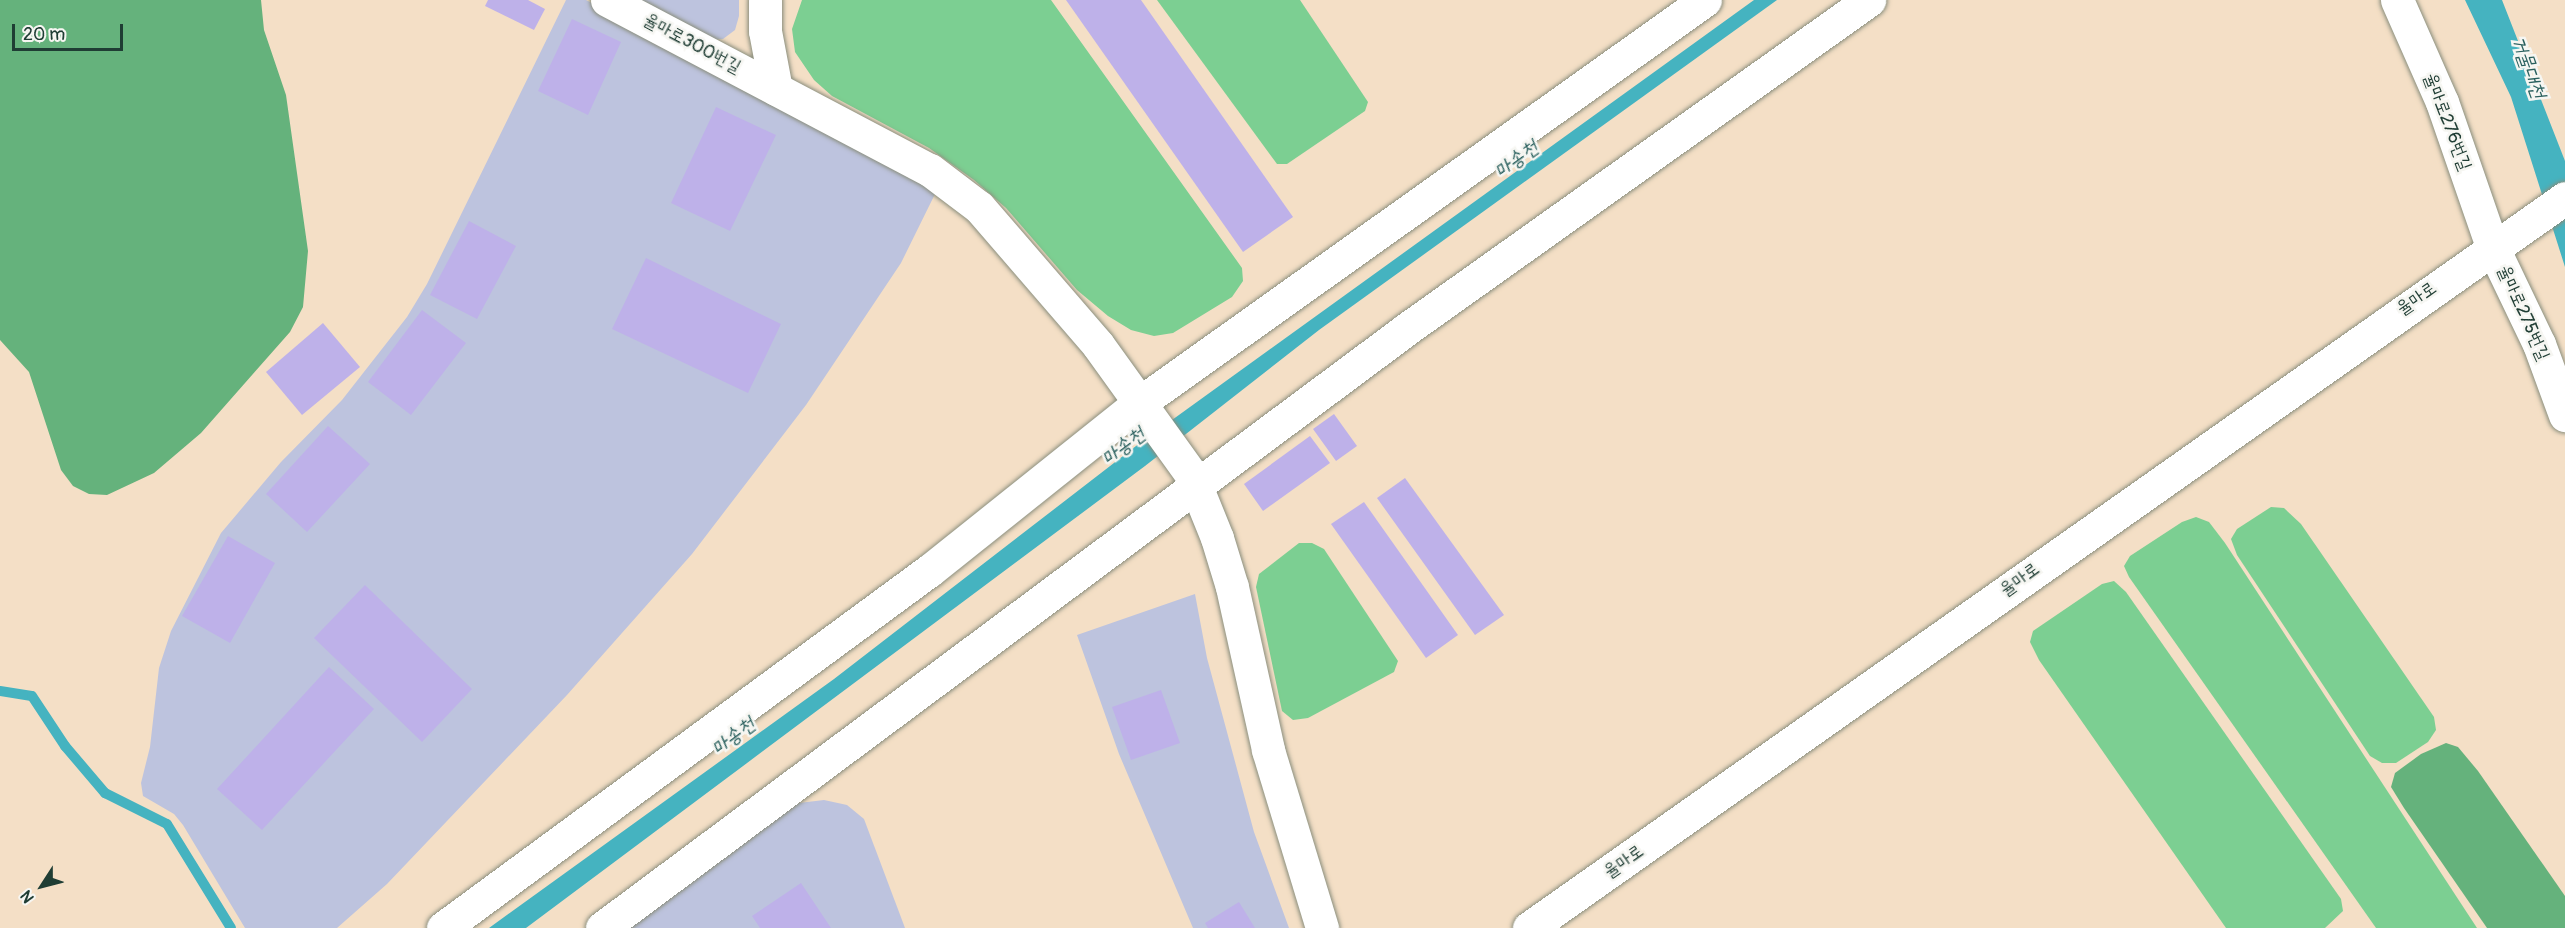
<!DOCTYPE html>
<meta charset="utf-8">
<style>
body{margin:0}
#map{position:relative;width:2565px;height:928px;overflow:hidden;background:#f4dfc6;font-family:Pangolin,"Poor Story",sans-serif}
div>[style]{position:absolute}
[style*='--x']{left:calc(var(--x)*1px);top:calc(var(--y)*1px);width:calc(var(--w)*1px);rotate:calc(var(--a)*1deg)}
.industrial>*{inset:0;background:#bdc3de}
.green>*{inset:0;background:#7ccf92}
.forest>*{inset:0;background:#65b27c}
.water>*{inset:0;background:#45b3c0}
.stream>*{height:10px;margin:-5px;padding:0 5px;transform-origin:5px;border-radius:5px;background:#45b3c0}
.building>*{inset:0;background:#beb1e9}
.roads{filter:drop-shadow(0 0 2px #8a8e7d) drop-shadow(0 0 2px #8a8e7d)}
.minor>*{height:33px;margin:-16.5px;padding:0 16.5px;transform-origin:16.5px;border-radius:16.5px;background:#fff}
span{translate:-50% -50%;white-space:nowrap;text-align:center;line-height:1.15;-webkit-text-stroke:5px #f6f6f2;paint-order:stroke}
.street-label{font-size:18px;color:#1f3d34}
.water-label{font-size:20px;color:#2a605e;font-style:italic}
.north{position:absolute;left:12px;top:856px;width:60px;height:60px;-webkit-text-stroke:4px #f6f6f2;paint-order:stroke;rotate:234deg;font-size:16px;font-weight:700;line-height:24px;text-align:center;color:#1f3d34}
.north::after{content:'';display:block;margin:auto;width:21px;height:27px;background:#1f3d34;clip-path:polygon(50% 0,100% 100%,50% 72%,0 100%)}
.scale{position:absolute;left:12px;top:24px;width:111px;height:27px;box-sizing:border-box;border:3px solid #1f3d34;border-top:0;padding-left:8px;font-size:18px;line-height:21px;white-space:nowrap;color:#1f3d34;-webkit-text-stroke:4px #f6f6f2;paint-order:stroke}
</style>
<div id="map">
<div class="industrial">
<i style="clip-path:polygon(566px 0,586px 0,655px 35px,906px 171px,935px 194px,901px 263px,806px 405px,692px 554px,567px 695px,387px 884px,337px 928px,245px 928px,183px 825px,174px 814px,143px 796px,141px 783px,150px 747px,159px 668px,171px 631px,221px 533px,281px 462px,342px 400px,407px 317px,427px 284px)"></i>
<i style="clip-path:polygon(630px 0,739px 0,739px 16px,735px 30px,723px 39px,707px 40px)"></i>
<i style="clip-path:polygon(1195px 594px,1207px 658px,1254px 832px,1289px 928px,1193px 928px,1119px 754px,1077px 635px)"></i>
<i style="clip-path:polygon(824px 800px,847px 805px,864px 819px,905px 928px,622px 928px,799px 803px)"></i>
</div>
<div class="green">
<i style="clip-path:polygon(802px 0,1051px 0,1242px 268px,1243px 281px,1232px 297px,1173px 333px,1154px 336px,1131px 330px,1108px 316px,1077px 290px,1006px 208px,974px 180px,929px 148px,832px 96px,814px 80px,795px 52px,792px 29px)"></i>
<i style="clip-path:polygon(1157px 0,1300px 0,1368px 102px,1365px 111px,1287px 164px,1277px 164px)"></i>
<i style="clip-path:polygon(2271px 507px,2284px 508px,2301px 524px,2434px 717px,2436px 730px,2428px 742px,2396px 763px,2382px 763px,2370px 756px,2237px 555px,2231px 539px,2237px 529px)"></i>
<i style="clip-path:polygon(2196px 517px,2209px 522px,2225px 543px,2477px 928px,2376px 928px,2129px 577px,2124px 566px,2130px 556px,2182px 522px)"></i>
<i style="clip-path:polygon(1299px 543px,1312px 543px,1324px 549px,1398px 661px,1394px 672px,1308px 718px,1293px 720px,1282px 711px,1256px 587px,1259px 574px)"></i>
<i style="clip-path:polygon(2114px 581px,2126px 592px,2341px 899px,2343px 911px,2325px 928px,2226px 928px,2039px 660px,2030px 642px,2033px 631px,2102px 584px)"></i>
</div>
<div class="forest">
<i style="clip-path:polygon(0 0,261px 0,264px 30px,286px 95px,308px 251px,303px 307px,290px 332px,201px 433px,154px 473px,107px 495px,89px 494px,73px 486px,61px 470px,29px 372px,0 340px)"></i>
<i style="clip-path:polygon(2446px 743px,2458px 747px,2478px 771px,2565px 896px,2565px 928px,2487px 928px,2404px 808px,2391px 787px,2395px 773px,2421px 754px)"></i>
</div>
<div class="water">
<i style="clip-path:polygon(1754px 0,1777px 0,1319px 330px,1145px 466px,526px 928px,489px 928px,834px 679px,1136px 446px)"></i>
<i style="clip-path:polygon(2465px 0,2502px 0,2565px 161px,2565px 267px,2511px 97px)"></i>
</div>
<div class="stream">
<i style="--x:0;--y:691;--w:32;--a:9"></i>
<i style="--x:32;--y:696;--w:60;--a:56.6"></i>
<i style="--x:65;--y:746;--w:62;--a:49.6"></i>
<i style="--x:105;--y:793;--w:69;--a:26.6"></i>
<i style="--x:167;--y:824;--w:122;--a:58.4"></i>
</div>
<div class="building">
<i style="clip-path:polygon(488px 0,528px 0,545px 9px,534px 30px,485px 6px)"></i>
<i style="clip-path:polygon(1066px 0,1141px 0,1293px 217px,1243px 252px)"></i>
<i style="clip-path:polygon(572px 19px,621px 42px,588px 115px,538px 91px)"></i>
<i style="clip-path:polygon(716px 107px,776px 135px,730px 231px,671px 203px)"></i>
<i style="clip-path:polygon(469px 221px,516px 246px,477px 319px,430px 295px)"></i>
<i style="clip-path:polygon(646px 258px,781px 324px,748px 393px,612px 329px)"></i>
<i style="clip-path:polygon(422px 310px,466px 343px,411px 415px,368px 382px)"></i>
<i style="clip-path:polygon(323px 323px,360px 367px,302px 415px,266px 372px)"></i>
<i style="clip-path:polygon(1334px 414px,1357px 446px,1336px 461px,1313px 429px)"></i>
<i style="clip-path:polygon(328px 426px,370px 464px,307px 532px,266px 494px)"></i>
<i style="clip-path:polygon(1310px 436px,1330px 463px,1263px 511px,1244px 484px)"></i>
<i style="clip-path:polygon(1405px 478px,1504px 615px,1475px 635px,1377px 498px)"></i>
<i style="clip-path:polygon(1364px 502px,1458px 635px,1426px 658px,1331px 524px)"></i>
<i style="clip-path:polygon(228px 536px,275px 563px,230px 643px,182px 616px)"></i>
<i style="clip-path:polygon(365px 585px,472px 689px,422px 742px,314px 638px)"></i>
<i style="clip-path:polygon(329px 667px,374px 709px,262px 830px,217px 789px)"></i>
<i style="clip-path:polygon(1161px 690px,1180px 743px,1131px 760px,1112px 707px)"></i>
<i style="clip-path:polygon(801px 883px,831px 928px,760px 928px,752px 916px)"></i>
<i style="clip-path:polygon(1239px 902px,1255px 928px,1208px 928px,1205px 923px)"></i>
</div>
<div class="roads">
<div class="minor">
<i style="--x:607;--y:0;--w:365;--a:27.8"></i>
<i style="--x:930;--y:170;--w:61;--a:37.1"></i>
<i style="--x:979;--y:207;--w:182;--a:49.2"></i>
<i style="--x:1098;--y:345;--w:161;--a:54.3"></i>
<i style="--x:1192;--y:476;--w:67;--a:68"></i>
<i style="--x:1217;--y:538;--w:51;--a:73"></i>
<i style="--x:1232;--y:587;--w:167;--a:77.5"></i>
<i style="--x:1268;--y:750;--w:186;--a:73.1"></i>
<i style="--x:765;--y:0;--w:31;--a:90"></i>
<i style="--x:765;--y:31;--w:59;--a:79.3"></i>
<i style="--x:2397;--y:0;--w:111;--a:66.2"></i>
<i style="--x:2442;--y:102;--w:152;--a:70.9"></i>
<i style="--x:2492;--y:246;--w:109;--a:64.4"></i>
<i style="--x:2539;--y:344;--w:76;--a:69.9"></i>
<i style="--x:443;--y:928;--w:604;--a:-36.32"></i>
<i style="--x:930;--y:570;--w:266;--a:-38.6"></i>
<i style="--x:1138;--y:404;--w:696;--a:-35.47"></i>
<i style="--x:602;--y:928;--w:1005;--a:-36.66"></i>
<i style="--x:1408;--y:328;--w:566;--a:-35.43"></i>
<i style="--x:1529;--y:928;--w:1267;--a:-35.17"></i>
</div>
</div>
<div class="street-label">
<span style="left:692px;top:44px;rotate:28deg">율마로300번길</span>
<span style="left:2447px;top:122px;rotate:69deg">율마로276번길</span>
<span style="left:2417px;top:299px;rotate:-35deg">율마로</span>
<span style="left:2523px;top:313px;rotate:66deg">율마로275번길</span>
<span style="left:2020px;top:580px;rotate:-36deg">율마로</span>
<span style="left:1624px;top:862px;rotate:-35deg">율마로</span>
</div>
<div class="water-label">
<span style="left:2529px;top:67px;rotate:70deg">거물대천</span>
<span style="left:1516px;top:159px;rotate:-36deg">마송천</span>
<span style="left:1123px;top:446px;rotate:-37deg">마송천</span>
<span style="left:733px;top:736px;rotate:-37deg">마송천</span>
</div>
<div class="north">N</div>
<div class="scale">20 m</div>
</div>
